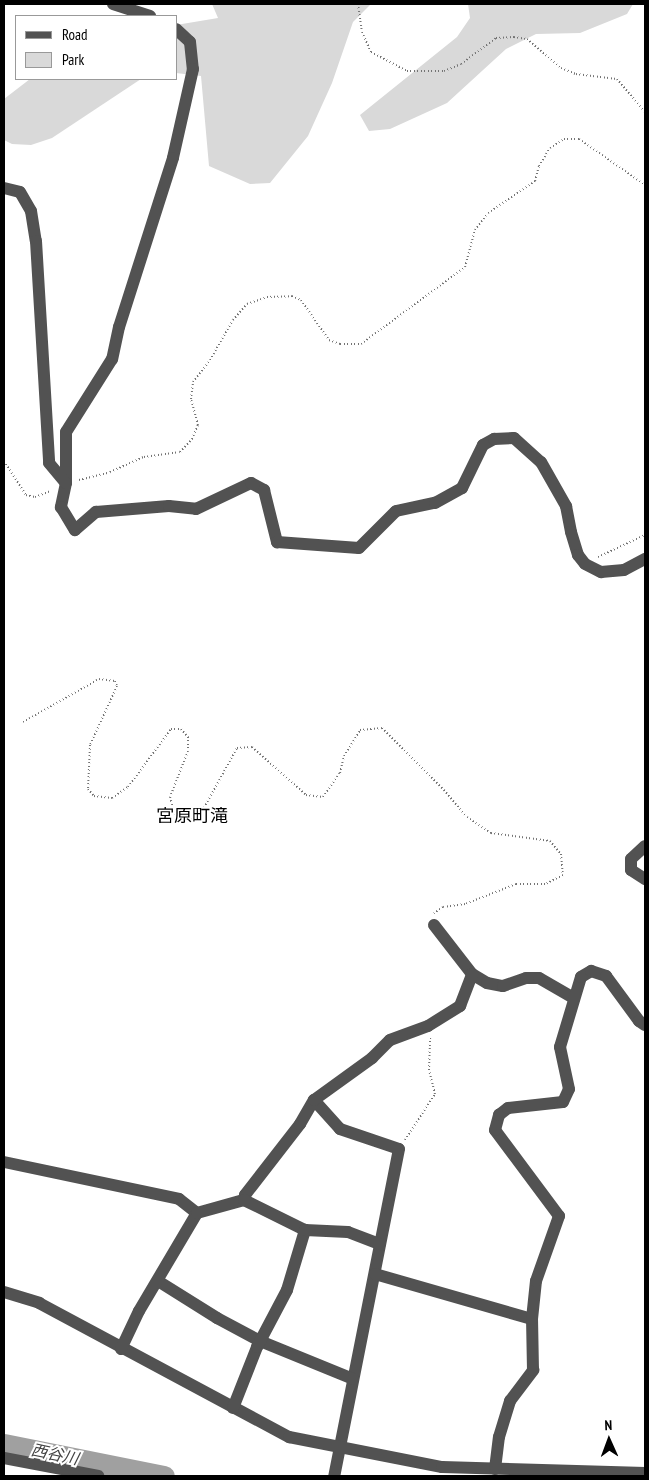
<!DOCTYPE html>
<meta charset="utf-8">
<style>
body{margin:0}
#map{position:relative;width:649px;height:1480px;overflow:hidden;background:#fff;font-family:"PT Sans Narrow","Noto Sans JP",sans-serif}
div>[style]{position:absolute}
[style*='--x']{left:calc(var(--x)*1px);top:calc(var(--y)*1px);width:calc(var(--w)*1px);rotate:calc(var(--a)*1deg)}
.green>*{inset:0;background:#d9d9d9}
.river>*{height:21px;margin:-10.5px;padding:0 10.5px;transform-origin:10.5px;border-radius:10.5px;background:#a0a0a0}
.path>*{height:2px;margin-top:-1px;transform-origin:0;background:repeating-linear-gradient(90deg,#747474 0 1px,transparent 0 3.5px)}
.minor>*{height:12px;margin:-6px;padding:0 6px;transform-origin:6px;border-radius:6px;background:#525252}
span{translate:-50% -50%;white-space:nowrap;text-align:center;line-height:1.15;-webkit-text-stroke:4px #fff;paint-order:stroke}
.water-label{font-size:16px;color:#414141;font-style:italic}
.quarter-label{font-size:18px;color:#000}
.frame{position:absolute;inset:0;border:5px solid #000;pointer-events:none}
.legend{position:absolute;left:15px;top:15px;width:162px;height:65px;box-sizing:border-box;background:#fff;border:1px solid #999;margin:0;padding:6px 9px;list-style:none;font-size:15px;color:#000}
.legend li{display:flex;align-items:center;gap:10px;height:25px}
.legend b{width:25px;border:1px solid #999}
.north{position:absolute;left:584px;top:1415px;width:50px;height:50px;-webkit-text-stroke:4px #fff;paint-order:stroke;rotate:358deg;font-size:14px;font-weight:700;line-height:20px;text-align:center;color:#000}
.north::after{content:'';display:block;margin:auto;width:18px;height:22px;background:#000;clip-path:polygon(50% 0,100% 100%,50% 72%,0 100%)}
</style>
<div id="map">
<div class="green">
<i style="clip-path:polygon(212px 4px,371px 4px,353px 22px,332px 83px,308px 136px,270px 183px,250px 184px,209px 166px,201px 76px,176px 73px,176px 25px,218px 18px)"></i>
<i style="clip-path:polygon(468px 4px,633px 4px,627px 14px,580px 33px,536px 34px,506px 49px,447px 103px,390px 129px,369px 131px,360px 115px,457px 37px,470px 18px)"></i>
<i style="clip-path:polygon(30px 79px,141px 79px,52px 138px,31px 145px,12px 144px,4px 140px,4px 99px)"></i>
</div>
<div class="river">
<i style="--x:4;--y:1444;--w:163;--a:11.3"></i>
</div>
<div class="path">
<i style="--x:358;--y:4;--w:28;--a:82"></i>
<i style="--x:362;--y:32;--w:22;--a:66"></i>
<i style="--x:371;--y:52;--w:41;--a:27.8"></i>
<i style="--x:407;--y:71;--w:37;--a:0"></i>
<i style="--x:444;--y:71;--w:18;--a:-22"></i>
<i style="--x:461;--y:64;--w:44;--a:-36.6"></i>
<i style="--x:496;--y:38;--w:18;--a:-3"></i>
<i style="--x:514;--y:37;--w:13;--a:9"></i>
<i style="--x:527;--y:39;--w:45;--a:40.5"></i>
<i style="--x:561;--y:68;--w:16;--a:22"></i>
<i style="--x:576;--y:74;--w:41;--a:7"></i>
<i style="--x:617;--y:79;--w:43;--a:49.7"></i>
<i style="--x:4;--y:461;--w:40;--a:57.1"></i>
<i style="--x:26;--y:495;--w:9;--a:13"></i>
<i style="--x:35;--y:497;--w:17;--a:-21"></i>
<i style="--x:79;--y:480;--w:32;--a:-14"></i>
<i style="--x:110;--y:472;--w:37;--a:-24"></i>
<i style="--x:144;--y:457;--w:36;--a:-8"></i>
<i style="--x:180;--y:452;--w:18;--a:-47"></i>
<i style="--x:192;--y:439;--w:15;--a:-67"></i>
<i style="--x:198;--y:425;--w:27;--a:-105"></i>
<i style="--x:191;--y:399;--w:17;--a:-83"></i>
<i style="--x:193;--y:382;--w:28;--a:-52"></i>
<i style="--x:210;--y:360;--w:46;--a:-60.1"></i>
<i style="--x:233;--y:320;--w:21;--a:-49"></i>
<i style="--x:247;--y:304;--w:21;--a:-19"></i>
<i style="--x:267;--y:297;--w:25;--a:-2"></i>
<i style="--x:292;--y:296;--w:10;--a:24"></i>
<i style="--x:301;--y:300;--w:49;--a:55"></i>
<i style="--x:329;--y:340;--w:12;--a:20"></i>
<i style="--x:340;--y:344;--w:21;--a:0"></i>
<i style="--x:361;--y:344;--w:129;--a:-36.5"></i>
<i style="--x:465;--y:267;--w:38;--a:-75"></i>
<i style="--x:475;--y:230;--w:21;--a:-53"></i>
<i style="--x:488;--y:213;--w:57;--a:-34.2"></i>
<i style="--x:535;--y:181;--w:16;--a:-75"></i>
<i style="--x:539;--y:166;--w:21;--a:-59"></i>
<i style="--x:550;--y:148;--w:17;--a:-33"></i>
<i style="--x:564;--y:139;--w:15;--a:0"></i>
<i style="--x:579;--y:139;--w:80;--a:34.9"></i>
<i style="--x:598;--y:557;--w:52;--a:-25.1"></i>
<i style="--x:23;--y:722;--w:87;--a:-29.5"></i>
<i style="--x:99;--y:679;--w:16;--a:7"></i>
<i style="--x:115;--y:681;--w:5;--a:68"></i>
<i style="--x:117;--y:686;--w:65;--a:114.6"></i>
<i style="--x:90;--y:745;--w:44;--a:92.6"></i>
<i style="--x:88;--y:789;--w:9;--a:49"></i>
<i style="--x:94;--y:796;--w:18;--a:6"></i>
<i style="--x:112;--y:798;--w:19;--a:-35"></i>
<i style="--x:128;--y:787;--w:72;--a:-53.4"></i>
<i style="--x:171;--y:729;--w:10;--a:0"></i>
<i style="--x:181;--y:729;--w:11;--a:49"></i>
<i style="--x:188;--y:737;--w:14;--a:90"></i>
<i style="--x:188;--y:751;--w:49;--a:111.4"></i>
<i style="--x:170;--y:797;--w:19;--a:74"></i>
<i style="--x:175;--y:815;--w:14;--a:21"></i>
<i style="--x:188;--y:820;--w:11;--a:-15"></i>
<i style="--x:199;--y:817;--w:79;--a:-61.2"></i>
<i style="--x:237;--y:748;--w:15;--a:-4"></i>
<i style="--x:252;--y:747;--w:72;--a:41.6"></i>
<i style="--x:306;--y:795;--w:17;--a:7"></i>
<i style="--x:323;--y:797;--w:29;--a:-55"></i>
<i style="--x:340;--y:773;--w:17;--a:-77"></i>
<i style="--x:344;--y:756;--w:31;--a:-58"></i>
<i style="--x:360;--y:730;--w:22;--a:-5"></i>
<i style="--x:382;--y:728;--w:88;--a:45"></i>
<i style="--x:444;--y:790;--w:35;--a:50"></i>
<i style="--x:467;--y:817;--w:29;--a:34"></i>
<i style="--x:491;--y:833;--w:60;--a:7.7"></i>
<i style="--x:550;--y:841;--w:17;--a:50"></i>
<i style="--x:561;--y:854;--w:21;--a:85"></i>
<i style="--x:563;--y:875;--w:20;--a:153"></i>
<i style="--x:545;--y:884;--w:29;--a:180"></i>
<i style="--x:516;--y:884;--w:55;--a:158.6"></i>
<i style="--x:465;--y:904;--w:22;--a:172"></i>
<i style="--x:443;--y:907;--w:11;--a:146"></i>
<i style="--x:405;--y:1140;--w:55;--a:-56.9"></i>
<i style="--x:435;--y:1094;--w:25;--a:-104"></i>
<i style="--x:429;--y:1070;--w:32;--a:-88"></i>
</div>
<div class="minor">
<i style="--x:113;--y:4;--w:39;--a:18"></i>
<i style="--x:176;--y:29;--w:19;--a:43"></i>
<i style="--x:190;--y:42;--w:27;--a:84"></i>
<i style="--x:193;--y:69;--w:91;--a:102.7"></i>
<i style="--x:173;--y:158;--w:177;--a:107.7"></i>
<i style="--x:119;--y:327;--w:33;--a:102"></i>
<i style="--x:112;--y:359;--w:86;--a:122.2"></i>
<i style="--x:66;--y:432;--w:51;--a:90"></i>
<i style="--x:66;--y:483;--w:25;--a:102"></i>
<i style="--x:61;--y:507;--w:27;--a:59"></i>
<i style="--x:75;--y:530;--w:28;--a:-41"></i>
<i style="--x:96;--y:512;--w:73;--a:-4.7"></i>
<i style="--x:169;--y:506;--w:27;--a:6"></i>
<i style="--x:196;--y:509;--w:61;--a:-25.3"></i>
<i style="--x:251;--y:483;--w:15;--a:28"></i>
<i style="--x:264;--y:490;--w:54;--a:76"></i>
<i style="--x:277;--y:542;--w:82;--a:4.2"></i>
<i style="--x:359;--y:548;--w:52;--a:-45"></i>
<i style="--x:396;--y:511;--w:40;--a:-12"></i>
<i style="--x:435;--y:503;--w:31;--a:-29"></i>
<i style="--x:462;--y:488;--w:48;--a:-64"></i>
<i style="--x:483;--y:445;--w:13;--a:-29"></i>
<i style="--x:494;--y:439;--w:20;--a:-3"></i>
<i style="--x:514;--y:438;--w:36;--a:42"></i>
<i style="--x:541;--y:462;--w:51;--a:60.4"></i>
<i style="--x:566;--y:506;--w:26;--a:79"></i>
<i style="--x:571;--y:532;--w:24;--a:73"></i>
<i style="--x:578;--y:555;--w:11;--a:52"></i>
<i style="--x:585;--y:564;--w:18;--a:27"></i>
<i style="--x:601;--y:572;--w:23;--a:-5"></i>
<i style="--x:624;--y:570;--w:24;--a:-28"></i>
<i style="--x:4;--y:188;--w:16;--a:14"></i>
<i style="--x:20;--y:192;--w:22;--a:60"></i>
<i style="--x:31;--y:211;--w:30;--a:81"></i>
<i style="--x:36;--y:241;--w:222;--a:86.6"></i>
<i style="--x:49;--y:463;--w:26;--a:50"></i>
<i style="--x:645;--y:846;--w:19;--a:137"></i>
<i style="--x:631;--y:859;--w:11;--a:90"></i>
<i style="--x:631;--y:870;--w:17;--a:33"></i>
<i style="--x:434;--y:925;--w:62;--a:52.2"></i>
<i style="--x:472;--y:974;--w:17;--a:31"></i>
<i style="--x:487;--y:983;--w:16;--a:11"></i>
<i style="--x:503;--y:986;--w:24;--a:-19"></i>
<i style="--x:526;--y:978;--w:13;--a:0"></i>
<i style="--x:539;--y:978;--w:39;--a:30"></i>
<i style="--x:314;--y:1100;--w:39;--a:48"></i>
<i style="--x:340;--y:1129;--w:62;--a:18.7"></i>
<i style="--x:399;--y:1149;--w:333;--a:101.2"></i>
<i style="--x:4;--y:1162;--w:179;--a:11.9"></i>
<i style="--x:179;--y:1199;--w:23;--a:38"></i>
<i style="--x:244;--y:1200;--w:5;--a:-79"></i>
<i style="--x:245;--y:1195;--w:90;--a:-52.2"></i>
<i style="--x:300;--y:1124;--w:28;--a:-60"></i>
<i style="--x:314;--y:1100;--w:72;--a:-35.9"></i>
<i style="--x:372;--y:1058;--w:25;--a:-45"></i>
<i style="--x:390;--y:1040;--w:40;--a:-20.2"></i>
<i style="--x:428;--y:1026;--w:38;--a:-32"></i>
<i style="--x:460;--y:1006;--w:34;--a:-69"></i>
<i style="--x:375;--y:1274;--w:163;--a:16"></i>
<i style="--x:158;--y:1281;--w:70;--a:32.1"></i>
<i style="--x:217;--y:1318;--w:49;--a:28.1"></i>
<i style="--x:260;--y:1341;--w:100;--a:22.2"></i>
<i style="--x:4;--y:1292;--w:37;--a:17"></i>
<i style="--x:39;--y:1303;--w:284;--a:28.2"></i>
<i style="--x:289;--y:1437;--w:156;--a:11.1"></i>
<i style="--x:442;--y:1467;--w:203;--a:1.7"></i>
<i style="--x:121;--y:1349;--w:42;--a:-64.7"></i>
<i style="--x:139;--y:1311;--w:114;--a:-59.4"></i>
<i style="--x:197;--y:1213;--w:49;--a:-15.5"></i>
<i style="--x:244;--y:1200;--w:68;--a:26.2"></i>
<i style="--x:233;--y:1408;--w:66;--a:-68.5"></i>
<i style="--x:257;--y:1347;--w:64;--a:-62.2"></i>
<i style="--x:287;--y:1290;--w:63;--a:-73.3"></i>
<i style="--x:305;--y:1230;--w:43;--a:2.7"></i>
<i style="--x:348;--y:1232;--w:34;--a:21"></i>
<i style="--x:4;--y:1458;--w:96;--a:10.8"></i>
<i style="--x:495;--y:1469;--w:32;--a:-83"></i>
<i style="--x:499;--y:1437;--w:38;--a:-73"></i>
<i style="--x:510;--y:1401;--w:39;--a:-53"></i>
<i style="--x:533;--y:1370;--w:51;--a:-91.1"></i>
<i style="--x:532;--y:1319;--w:38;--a:-84"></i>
<i style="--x:536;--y:1281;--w:69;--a:-70.5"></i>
<i style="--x:559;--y:1216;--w:107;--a:-126.7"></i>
<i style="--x:495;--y:1130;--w:16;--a:-75"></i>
<i style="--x:499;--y:1115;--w:11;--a:-38"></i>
<i style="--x:508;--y:1108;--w:55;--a:-6.2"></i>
<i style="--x:563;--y:1102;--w:14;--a:-65"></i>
<i style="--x:569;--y:1089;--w:43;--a:-102.1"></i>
<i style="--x:560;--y:1047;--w:73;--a:-73.3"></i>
<i style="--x:581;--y:977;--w:12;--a:-31"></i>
<i style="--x:591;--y:971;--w:16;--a:18"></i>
<i style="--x:606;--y:976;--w:56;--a:53.7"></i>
<i style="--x:639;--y:1021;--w:7;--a:34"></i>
</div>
<div class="water-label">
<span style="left:55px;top:1454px;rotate:12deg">西谷川</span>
</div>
<div class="quarter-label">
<span style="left:192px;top:816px">宮原町滝</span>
</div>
<div class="frame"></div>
<ul class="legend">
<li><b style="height:6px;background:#525252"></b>Road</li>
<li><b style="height:14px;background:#d9d9d9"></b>Park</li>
</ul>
<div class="north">N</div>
</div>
